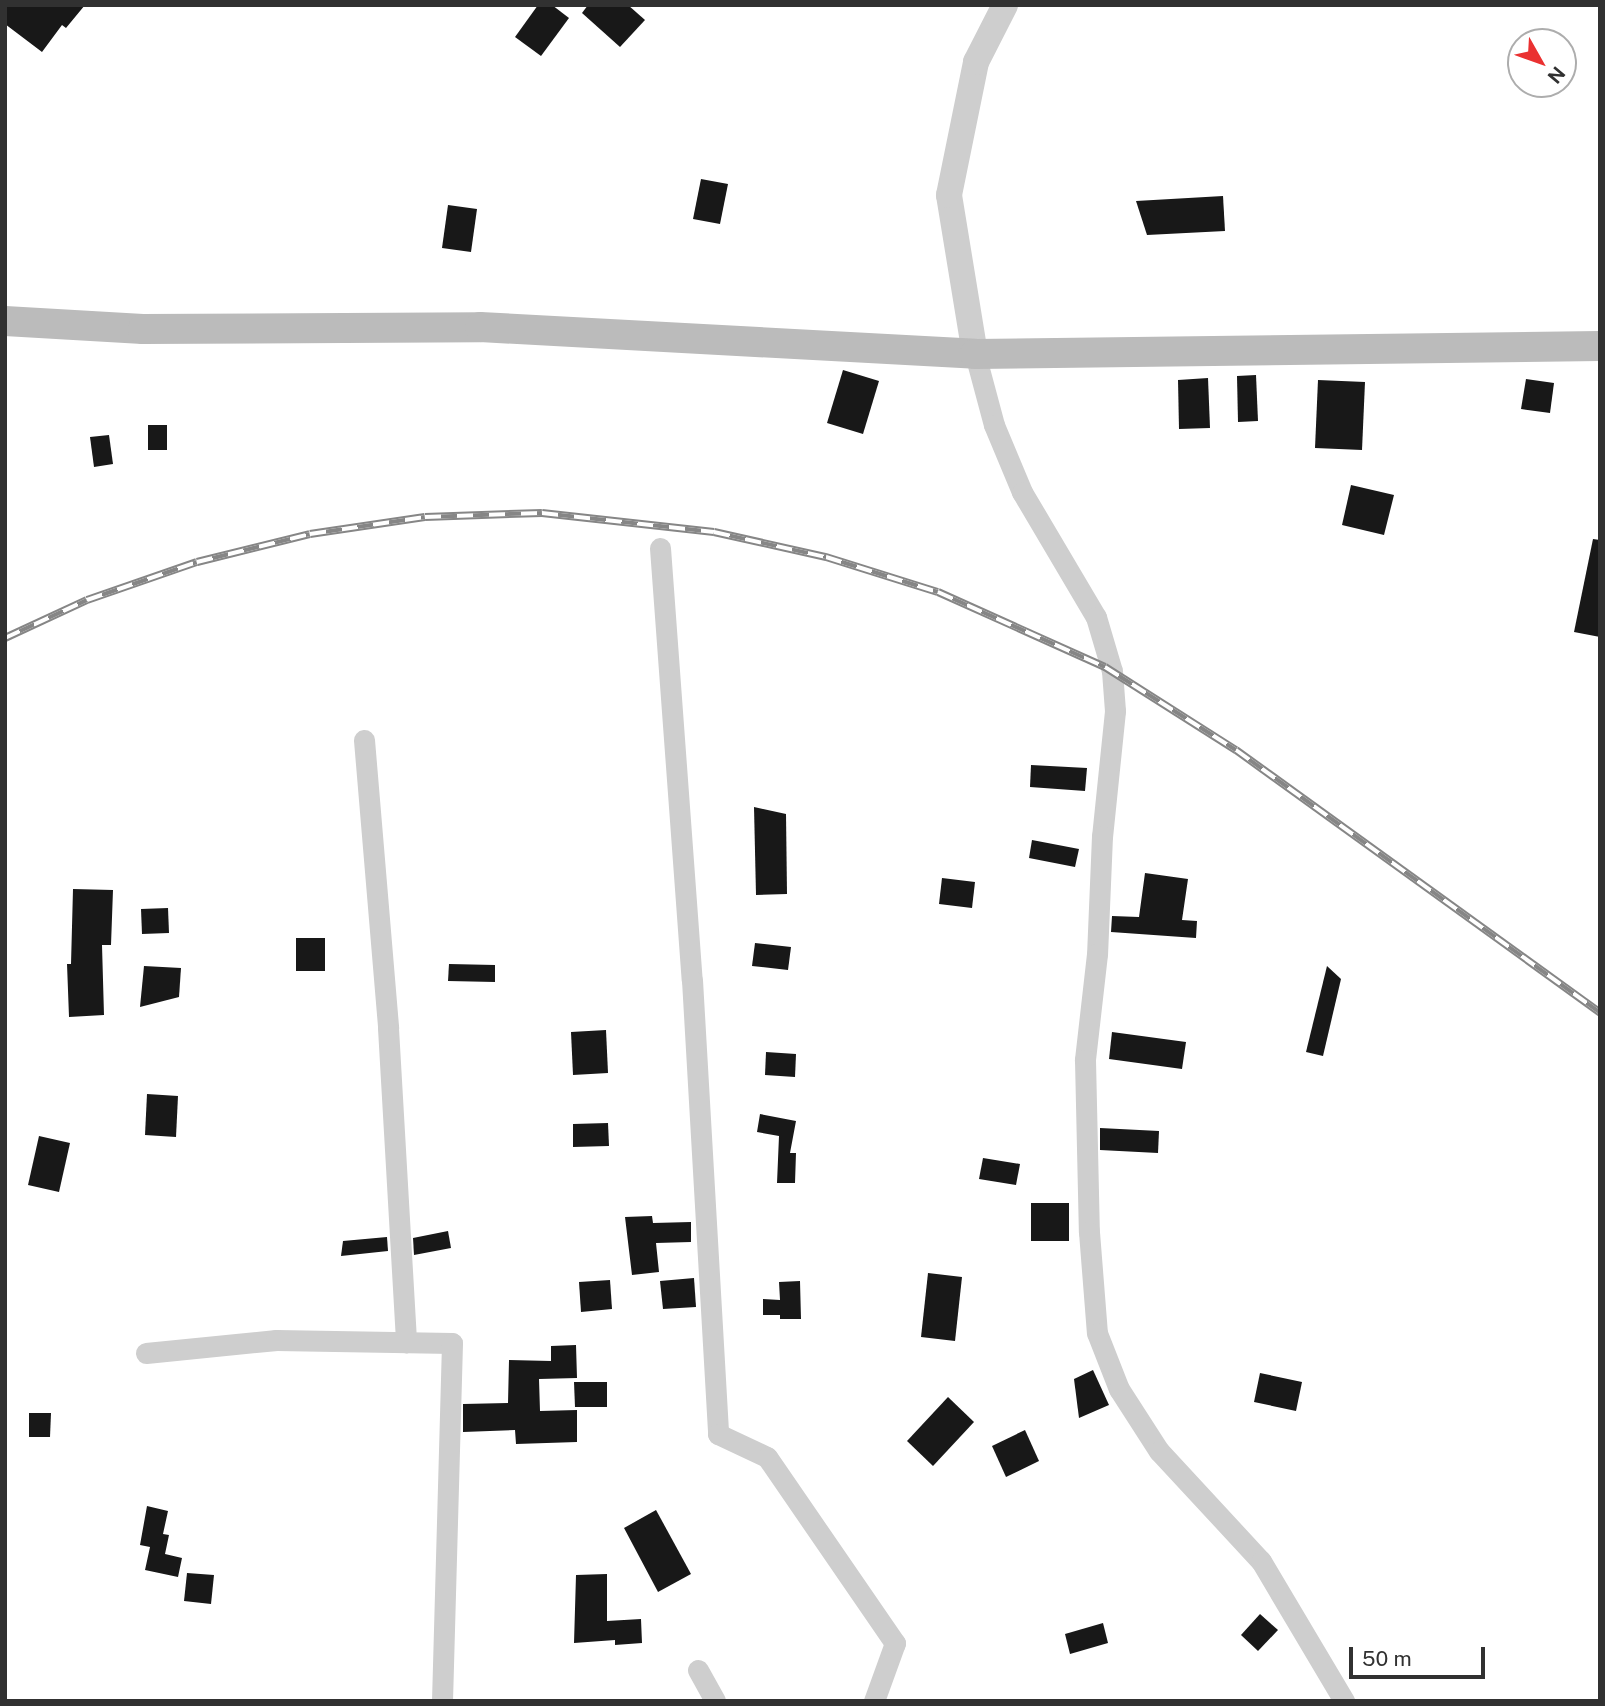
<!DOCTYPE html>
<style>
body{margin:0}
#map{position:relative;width:1605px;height:1706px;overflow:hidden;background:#fff;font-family:"Public Sans",sans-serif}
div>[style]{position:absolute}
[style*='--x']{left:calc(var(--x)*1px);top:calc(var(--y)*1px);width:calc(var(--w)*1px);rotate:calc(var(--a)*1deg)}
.building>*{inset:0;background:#181818}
.minor>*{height:21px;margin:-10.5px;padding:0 10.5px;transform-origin:10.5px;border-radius:10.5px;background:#cecece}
.tertiary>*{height:26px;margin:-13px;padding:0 13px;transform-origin:13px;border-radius:13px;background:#cecece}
.secondary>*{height:30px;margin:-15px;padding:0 15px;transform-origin:15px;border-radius:15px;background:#bbb}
.rail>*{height:8px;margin-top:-4px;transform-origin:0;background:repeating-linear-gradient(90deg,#fff 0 16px,#868686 0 32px);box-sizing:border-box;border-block:2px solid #868686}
span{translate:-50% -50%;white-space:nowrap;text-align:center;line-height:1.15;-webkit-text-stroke:7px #fff;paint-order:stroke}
.frame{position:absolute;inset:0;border:7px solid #313131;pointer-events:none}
.north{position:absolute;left:1507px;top:28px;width:70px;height:70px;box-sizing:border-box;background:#fff;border:2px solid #adadad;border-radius:50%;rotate:130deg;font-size:19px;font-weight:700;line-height:28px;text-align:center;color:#313131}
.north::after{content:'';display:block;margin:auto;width:24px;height:32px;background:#ea3131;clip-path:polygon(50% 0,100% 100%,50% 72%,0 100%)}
.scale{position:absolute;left:1349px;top:1647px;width:136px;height:32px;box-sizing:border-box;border:4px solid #313131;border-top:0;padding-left:9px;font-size:21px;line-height:24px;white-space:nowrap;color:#313131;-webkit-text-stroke:5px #fff;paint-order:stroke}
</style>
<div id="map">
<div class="building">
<i style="clip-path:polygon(5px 5px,85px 5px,66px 28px,62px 25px,42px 52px,5px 24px)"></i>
<i style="clip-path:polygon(538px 5px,552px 5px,569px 18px,541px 56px,515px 37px)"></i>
<i style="clip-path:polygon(588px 5px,628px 5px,645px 20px,620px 47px,582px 13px)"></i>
<i style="clip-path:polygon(701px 179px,728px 184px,720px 224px,693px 219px)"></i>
<i style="clip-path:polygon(1223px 196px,1225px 231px,1147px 235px,1136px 201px)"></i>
<i style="clip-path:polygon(448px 205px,477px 209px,471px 252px,442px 248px)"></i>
<i style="clip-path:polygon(843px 370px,879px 381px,863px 434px,827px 423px)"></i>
<i style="clip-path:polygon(1256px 375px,1258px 421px,1238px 422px,1237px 376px)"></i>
<i style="clip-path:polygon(1208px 378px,1210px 428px,1179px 429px,1178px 380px)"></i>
<i style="clip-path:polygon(1526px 379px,1554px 383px,1550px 413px,1521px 409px)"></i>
<i style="clip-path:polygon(1318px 380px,1365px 382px,1362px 450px,1315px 448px)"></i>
<i style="clip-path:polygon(148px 425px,167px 425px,167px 450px,148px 450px)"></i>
<i style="clip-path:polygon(109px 435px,113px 464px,94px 467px,90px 437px)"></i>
<i style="clip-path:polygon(1351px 485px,1394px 495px,1384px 535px,1342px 525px)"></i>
<i style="clip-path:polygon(1593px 539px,1600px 540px,1600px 637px,1574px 632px)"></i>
<i style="clip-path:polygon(1031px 765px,1087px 768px,1085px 791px,1030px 787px)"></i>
<i style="clip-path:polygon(754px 807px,786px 814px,787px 894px,756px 895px)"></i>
<i style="clip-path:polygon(1032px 840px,1079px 849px,1075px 867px,1029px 858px)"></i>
<i style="clip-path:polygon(1145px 873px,1188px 879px,1182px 920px,1197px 921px,1196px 938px,1111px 932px,1112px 916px,1139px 917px)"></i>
<i style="clip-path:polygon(942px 878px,975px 882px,972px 908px,939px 904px)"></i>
<i style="clip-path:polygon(73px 889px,113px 890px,111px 945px,102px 945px,104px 1015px,69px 1017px,67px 964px,71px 964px)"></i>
<i style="clip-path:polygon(168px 908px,169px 933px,142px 934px,141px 909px)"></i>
<i style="clip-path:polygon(296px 938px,325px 938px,325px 971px,296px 971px)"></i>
<i style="clip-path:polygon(755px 943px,791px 947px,788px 970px,752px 966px)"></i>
<i style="clip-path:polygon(449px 964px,495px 965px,495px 982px,448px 981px)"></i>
<i style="clip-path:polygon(144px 966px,181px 968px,179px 997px,140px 1007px)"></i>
<i style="clip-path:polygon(1327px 966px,1341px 979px,1323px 1056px,1306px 1052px)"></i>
<i style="clip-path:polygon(606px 1030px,608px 1073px,573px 1075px,571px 1032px)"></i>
<i style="clip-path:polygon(1112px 1032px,1186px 1042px,1182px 1069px,1109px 1059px)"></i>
<i style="clip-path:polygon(766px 1052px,796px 1054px,795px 1077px,765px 1075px)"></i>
<i style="clip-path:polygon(147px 1094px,178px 1096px,176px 1137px,145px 1135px)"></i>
<i style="clip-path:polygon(760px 1114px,796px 1121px,790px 1153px,796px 1153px,795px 1183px,777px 1183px,779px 1136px,757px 1132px)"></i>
<i style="clip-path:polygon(608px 1123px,609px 1146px,573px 1147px,573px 1124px)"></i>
<i style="clip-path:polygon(1100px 1128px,1159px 1131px,1158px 1153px,1100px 1150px)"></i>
<i style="clip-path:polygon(39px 1136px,70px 1143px,59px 1192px,28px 1185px)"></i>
<i style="clip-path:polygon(983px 1158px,1020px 1164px,1016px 1185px,979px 1179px)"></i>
<i style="clip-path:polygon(1031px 1203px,1069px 1203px,1069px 1241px,1031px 1241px)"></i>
<i style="clip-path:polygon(652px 1216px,653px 1223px,691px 1222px,691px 1242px,656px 1243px,659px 1272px,632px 1275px,625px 1217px)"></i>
<i style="clip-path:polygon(448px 1231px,451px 1248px,414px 1255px,413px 1238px)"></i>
<i style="clip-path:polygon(387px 1237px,388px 1251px,341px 1256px,343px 1241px)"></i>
<i style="clip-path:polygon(928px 1273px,962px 1277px,955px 1341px,921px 1337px)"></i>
<i style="clip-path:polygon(694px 1278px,696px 1307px,663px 1309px,660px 1281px)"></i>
<i style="clip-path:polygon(610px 1280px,612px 1309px,581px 1312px,579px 1282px)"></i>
<i style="clip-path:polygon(800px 1281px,801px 1319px,780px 1319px,780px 1315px,763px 1315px,763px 1299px,780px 1300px,779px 1282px)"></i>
<i style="clip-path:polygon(576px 1345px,577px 1378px,539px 1379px,540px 1411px,577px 1410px,577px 1442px,516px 1444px,515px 1430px,463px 1432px,463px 1404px,508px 1403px,509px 1360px,551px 1361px,551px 1346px)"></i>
<i style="clip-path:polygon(1093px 1370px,1109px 1405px,1079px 1418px,1074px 1379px)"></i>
<i style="clip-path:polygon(1260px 1373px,1302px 1382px,1296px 1411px,1254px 1402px)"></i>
<i style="clip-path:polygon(574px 1382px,607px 1382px,607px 1407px,575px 1407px)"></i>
<i style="clip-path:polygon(948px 1397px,974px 1422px,933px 1466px,907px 1441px)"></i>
<i style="clip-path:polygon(29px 1413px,51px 1413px,50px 1437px,29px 1437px)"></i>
<i style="clip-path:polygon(1025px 1430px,1039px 1461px,1006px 1477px,992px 1446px)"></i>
<i style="clip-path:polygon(147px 1506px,168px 1511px,163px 1534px,169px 1535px,165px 1554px,182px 1558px,178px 1577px,145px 1570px,150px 1547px,140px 1545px)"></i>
<i style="clip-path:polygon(656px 1510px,691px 1574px,658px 1592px,624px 1528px)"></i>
<i style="clip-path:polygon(187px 1573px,214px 1575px,211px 1604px,184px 1601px)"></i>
<i style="clip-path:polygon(607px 1574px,607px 1621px,641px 1619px,642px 1643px,615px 1645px,615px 1640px,574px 1643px,576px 1575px)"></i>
<i style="clip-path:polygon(1260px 1614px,1278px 1630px,1258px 1651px,1241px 1635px)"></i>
<i style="clip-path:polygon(1103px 1623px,1108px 1643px,1070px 1654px,1065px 1634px)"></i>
</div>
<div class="minor">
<i style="--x:975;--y:354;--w:73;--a:75"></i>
<i style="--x:994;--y:425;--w:73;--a:67.3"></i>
<i style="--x:1022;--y:492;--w:145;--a:59.4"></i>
<i style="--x:1096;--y:617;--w:56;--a:73.5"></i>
<i style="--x:1112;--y:671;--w:40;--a:85.7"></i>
<i style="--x:1115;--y:711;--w:126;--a:95.9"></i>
<i style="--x:1102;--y:836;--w:118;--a:92.4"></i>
<i style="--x:1097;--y:954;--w:107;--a:96.5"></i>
<i style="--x:1085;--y:1060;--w:172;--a:88.7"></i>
<i style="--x:1089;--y:1232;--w:101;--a:85.5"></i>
<i style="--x:1097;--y:1333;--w:60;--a:68.6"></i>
<i style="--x:1119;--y:1389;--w:74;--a:57.2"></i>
<i style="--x:1159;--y:1451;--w:150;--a:47.2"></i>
<i style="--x:1261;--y:1561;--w:163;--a:59.3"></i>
<i style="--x:660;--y:548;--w:433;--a:85.8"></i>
<i style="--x:692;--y:980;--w:455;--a:86.7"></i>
<i style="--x:718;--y:1434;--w:54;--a:25.1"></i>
<i style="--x:767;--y:1457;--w:226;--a:55.5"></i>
<i style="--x:895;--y:1643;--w:62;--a:109.9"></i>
<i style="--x:364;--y:740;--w:289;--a:85.2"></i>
<i style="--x:388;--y:1028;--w:315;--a:86.7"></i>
<i style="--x:146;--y:1353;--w:131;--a:-5.7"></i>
<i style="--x:276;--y:1340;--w:176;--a:1"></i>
<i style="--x:452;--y:1343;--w:358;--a:91.6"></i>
<i style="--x:698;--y:1670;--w:35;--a:61"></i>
</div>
<div class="tertiary">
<i style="--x:975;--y:354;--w:161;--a:-99.3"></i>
<i style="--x:949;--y:195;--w:136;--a:-78.5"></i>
<i style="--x:976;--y:62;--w:64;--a:-63"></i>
</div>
<div class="secondary">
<i style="--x:5;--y:321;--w:138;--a:3.3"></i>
<i style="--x:143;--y:329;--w:337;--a:-0.3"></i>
<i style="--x:480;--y:327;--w:496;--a:3.1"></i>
<i style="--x:975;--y:354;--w:625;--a:-0.73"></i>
</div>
<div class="rail">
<i style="--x:5;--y:638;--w:90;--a:-24.9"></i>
<i style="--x:87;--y:600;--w:116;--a:-19.1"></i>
<i style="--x:197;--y:562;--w:116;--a:-13.9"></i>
<i style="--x:310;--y:534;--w:116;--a:-8.4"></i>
<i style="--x:425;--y:517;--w:117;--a:-2"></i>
<i style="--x:542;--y:513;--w:173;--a:6.3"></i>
<i style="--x:714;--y:532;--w:115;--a:12.6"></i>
<i style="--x:826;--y:557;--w:117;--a:17.4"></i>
<i style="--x:938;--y:592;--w:183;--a:24.2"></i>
<i style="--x:1105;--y:667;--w:155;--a:32.4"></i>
<i style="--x:1236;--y:750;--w:449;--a:35.8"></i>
</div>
<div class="frame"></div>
<div class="north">N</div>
<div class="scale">50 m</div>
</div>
